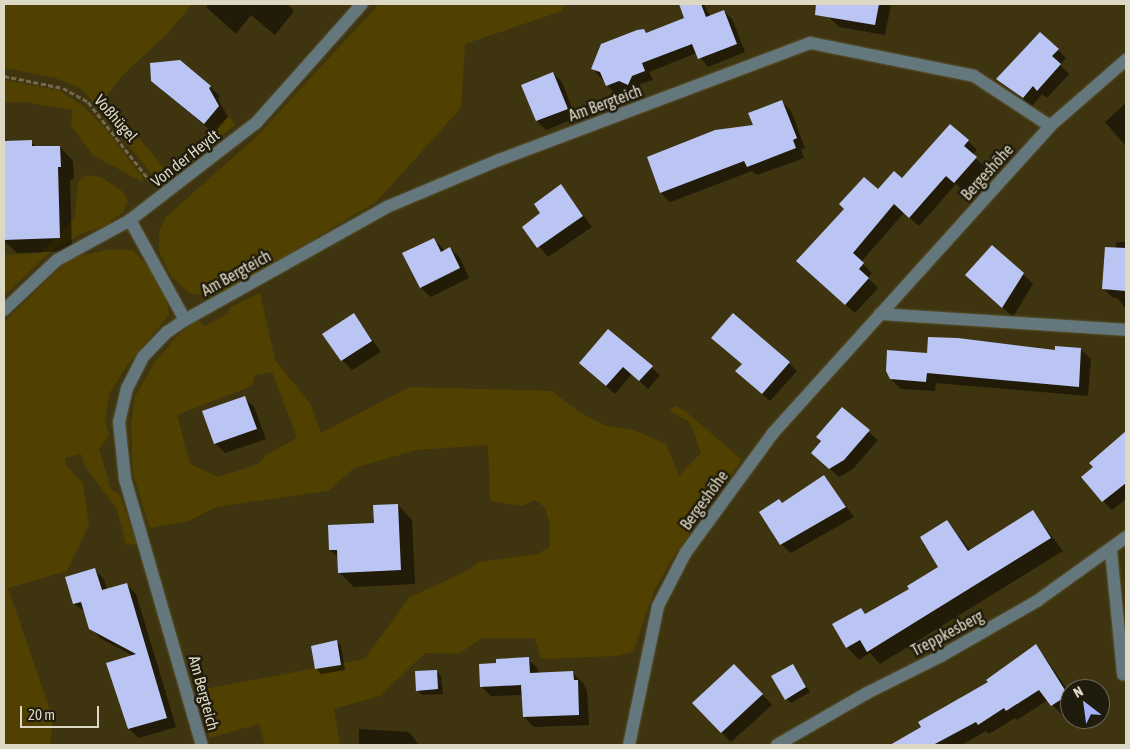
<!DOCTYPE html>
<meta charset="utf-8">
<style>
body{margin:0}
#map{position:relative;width:1130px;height:749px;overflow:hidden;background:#3e3410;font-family:"Asap Condensed",sans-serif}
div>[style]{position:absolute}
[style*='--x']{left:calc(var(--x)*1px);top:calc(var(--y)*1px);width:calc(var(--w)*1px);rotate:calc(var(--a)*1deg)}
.green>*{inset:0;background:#504100}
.shadow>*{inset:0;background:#0007}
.building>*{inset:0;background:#bac5f4}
.path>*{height:3px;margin-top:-1.5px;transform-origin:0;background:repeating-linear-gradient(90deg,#72694b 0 5px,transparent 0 7.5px)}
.roads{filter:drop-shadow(0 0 1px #5b5230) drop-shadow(0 0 1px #5b5230)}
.minor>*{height:12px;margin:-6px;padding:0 6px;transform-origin:6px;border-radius:6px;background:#63777c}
span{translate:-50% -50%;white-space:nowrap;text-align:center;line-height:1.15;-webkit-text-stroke:5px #201c0d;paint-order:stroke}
.street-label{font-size:16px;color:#ddd8c4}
.frame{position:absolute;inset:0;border:5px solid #ddd8c4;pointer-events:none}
.north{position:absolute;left:1060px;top:679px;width:50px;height:50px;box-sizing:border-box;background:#201c0d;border:1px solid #6c6756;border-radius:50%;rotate:330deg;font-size:14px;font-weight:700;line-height:20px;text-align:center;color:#ddd8c4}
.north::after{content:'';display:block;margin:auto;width:18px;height:22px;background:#a2b2fd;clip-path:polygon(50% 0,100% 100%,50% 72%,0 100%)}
.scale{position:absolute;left:20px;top:706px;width:79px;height:22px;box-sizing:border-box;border:2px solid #ddd8c4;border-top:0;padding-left:6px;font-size:15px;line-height:18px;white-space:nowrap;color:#ddd8c4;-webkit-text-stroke:4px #201c0d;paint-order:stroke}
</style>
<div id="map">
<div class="green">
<i style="clip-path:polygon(4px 4px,192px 4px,168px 33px,125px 73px,105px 98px,165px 169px,229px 116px,235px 125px,160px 184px,82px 89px,55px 78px,4px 68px)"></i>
<i style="clip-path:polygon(379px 4px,564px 4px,562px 11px,465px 44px,461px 108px,377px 201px,235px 287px,210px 296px,189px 293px,171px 276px,159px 251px,159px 231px,166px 217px,256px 137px)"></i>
<i style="clip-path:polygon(4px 80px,59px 90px,83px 106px,107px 130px,143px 178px,142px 182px,93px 155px,71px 126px,73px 110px,23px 102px,4px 103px)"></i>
<i style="clip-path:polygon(86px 175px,101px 177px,122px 191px,128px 200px,123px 212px,105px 226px,81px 234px,49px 253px,4px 296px,4px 255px,41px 253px,75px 217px,78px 182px)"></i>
<i style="clip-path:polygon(107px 250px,133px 250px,150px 269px,167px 299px,169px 315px,126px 367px,109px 394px,105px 422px,109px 435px,99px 449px,111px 489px,120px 495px,137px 544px,126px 545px,117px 509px,84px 465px,81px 454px,65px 458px,66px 465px,83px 483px,89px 525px,67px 571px,8px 588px,53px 719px,50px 745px,4px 745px,4px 322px,70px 258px)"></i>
<i style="clip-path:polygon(evenodd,260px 293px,275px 360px,311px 405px,321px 433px,410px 387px,552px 391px,579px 412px,604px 425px,634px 430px,666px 444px,679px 476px,701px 453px,690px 422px,669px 411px,675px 406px,685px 411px,742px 460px,672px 559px,654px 591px,633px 652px,616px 656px,541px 659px,535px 638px,483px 638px,458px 654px,425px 653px,380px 696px,334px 709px,340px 745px,265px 745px,259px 724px,209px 738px,199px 690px,364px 659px,410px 597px,467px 571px,478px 562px,537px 554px,550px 547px,549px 521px,545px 507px,534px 500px,523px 506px,490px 501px,488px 445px,417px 450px,354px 468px,328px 491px,216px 507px,189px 521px,150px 528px,133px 474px,131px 424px,135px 397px,154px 363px,180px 333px,197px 320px,205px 326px,227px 314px,232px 306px,260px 293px,272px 372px,297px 438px,266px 455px,258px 464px,218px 477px,190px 464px,177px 415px,252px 386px,255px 375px,272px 372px)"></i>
</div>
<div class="shadow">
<i style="clip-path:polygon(209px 4px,287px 4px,294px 11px,275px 35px,251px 15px,236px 34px,206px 7px)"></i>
<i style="clip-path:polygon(680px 4px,704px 4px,710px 16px,724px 11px,732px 19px,745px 52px,708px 67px,697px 53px,649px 72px,653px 80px,640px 84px,637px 93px,629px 89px,615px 94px,593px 69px,644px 30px,647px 34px,686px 19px)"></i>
<i style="clip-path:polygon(831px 4px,891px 4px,885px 35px,839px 27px,829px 17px)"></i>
<i style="clip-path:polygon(1058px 50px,1066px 58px,1060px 65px,1069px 74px,1047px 98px,1042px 94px,1032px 106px,998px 79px)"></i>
<i style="clip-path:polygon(553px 73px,562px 82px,576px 118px,546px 130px,537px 121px)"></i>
<i style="clip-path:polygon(210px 87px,220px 96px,218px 99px,228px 117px,214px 133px,163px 91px)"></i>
<i style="clip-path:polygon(782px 102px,791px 111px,805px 148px,801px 149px,804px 158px,757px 175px,752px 171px,670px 202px,661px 193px,754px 126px)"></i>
<i style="clip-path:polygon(1126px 103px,1126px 146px,1105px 122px)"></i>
<i style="clip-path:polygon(968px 141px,977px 150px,972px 155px,985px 167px,964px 191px,956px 184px,919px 226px,904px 213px,861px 262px,872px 273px,868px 278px,878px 288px,855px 313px,806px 270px,878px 191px)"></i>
<i style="clip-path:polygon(4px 142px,31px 142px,37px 147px,60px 147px,73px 161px,74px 179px,70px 180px,72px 251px,17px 253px,4px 241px)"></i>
<i style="clip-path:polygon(561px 185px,592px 227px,548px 257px,524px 227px,542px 214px)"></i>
<i style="clip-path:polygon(434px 239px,445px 251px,450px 248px,460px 258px,469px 278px,431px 297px,421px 288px)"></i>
<i style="clip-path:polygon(1117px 242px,1126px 242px,1126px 310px,1118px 298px,1112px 297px,1103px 288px)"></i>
<i style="clip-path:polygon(1023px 274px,1033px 284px,1013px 317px,977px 285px)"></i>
<i style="clip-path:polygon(354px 315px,381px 352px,352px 370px,342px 360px)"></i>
<i style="clip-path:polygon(608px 330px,660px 375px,648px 389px,632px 374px,615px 394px,589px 371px)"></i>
<i style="clip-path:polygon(929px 339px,1014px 345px,1056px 352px,1081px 350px,1091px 359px,1088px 396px,936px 383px,935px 391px,901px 389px,891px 379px,928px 354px)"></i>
<i style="clip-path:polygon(789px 363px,797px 371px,770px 401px,745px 379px)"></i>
<i style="clip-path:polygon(244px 397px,254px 407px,266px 439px,225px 453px,215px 443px)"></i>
<i style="clip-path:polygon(842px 409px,878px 440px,853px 469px,839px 477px,812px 453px)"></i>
<i style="clip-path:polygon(1122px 436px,1126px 441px,1126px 499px,1112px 510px,1103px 501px,1095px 467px)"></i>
<i style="clip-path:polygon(824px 476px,854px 517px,791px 553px,781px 544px,783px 504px)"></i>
<i style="clip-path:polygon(398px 505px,412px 520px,415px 584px,354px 587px,339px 572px,339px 558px,330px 550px,375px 524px)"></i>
<i style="clip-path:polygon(1033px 512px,1063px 551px,880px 664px,870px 653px,859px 660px,847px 647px,861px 609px,866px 615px,910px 589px,940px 567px,947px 522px,971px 551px)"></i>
<i style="clip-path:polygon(94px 569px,104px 579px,107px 590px,126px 584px,136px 594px,176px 727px,139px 738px,129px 729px,107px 664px,133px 656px,100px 638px,90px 628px,86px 612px,74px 604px)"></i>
<i style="clip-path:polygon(336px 641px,341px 646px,345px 670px,321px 674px,316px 669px)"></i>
<i style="clip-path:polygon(1036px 645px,1070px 693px,1070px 710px,1062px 715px,1048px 700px,1017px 720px,1015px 718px,989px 734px,986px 731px,961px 745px,893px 745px,989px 682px)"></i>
<i style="clip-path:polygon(528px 659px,538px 669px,539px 674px,573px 673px,583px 683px,587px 691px,589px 725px,534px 727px,524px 717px,523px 695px,491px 696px,481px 686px)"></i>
<i style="clip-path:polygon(793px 665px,810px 692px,791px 703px,786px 699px)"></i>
<i style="clip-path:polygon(437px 671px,441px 676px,443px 694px,422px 695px,417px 690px)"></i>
<i style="clip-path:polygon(744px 675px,772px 705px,731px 742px,721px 732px)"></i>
<i style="clip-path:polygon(359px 729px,409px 732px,419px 745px,359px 745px)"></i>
</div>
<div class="building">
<i style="clip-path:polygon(679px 4px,701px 4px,706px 17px,724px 10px,737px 44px,698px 59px,692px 44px,642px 63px,645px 71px,632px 76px,628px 85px,619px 81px,606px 86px,600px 72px,591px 69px,601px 44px,637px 30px,644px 29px,646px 33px,684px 18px)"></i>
<i style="clip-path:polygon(816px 4px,879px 4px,875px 25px,815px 15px)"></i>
<i style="clip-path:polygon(1040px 32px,1059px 49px,1052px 56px,1061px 64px,1037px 91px,1033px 86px,1023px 98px,996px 79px)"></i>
<i style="clip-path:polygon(180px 60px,211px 86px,209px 88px,219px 106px,204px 124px,151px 81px,150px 63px)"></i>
<i style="clip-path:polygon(553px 72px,568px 109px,536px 121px,521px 85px)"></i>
<i style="clip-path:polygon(782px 100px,797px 138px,793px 140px,796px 148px,747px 167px,744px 161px,660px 193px,647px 157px,715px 130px,753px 125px,748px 113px)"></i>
<i style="clip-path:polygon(950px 124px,969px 140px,964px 146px,977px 157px,954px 183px,946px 176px,909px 218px,894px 204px,853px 253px,864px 263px,859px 269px,869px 278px,845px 305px,796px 261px,844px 209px,839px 204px,864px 177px,878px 189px,894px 171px,902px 178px)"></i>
<i style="clip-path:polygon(32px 140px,32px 146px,60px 146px,61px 167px,58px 167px,60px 238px,4px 240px,4px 141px)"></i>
<i style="clip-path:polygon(561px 184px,583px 216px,537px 248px,522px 227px,540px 213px,534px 204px)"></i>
<i style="clip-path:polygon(434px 238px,441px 252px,450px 247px,460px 268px,420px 288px,402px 253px)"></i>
<i style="clip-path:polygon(992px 245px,1024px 273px,1002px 308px,965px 275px)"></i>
<i style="clip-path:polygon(1105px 247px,1126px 248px,1126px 291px,1102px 289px)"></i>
<i style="clip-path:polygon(354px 313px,372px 341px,341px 361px,322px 334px)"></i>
<i style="clip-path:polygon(733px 313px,790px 362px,762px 394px,735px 371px,742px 364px,711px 338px)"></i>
<i style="clip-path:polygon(608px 329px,653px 366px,639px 381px,623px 367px,606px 386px,579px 363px)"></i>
<i style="clip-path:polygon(928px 337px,958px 338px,1055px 350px,1055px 346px,1081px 348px,1079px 387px,927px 373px,926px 382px,890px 379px,886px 371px,887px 350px,927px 353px)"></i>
<i style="clip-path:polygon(245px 396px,257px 429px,214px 444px,202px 411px)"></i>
<i style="clip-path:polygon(842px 407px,870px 430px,844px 460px,829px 469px,811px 453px,821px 441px,816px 437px)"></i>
<i style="clip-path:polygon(1126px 431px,1126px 483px,1102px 502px,1081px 477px,1093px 467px,1089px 463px)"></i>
<i style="clip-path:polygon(824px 475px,846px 507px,780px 545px,759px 512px,779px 499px,782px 503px)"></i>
<i style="clip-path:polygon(398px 504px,401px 570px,338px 573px,337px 550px,329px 550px,328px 525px,374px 523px,373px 505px)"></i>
<i style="clip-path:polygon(1033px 510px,1051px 538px,867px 652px,860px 640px,846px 648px,832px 624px,861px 608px,865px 614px,909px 589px,907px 586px,938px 567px,920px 537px,947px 520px,968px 551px)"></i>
<i style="clip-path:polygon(95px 568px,102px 590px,127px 583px,167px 718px,128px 729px,106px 663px,136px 654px,89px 629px,81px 602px,73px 604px,65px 577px)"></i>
<i style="clip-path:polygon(337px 640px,341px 665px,315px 669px,311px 646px)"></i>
<i style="clip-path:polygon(1036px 644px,1068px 695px,1051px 706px,1039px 690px,1006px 711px,1004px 708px,978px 725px,976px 722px,933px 745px,890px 745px,921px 727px,918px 722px,988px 682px,986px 680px)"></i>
<i style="clip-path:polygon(529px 657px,530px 673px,573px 671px,574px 680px,578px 680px,579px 715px,523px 717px,521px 685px,480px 687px,479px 664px,496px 663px,496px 659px)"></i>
<i style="clip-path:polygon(734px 664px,763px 694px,721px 733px,692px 703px)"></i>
<i style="clip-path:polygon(793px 664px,806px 687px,785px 700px,771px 676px)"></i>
<i style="clip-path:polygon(437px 670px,438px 689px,416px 691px,415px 671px)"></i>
</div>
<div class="path">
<i style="--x:4;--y:76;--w:60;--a:11.5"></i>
<i style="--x:63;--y:88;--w:29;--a:29"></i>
<i style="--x:88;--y:102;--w:100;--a:51.9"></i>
</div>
<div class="roads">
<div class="minor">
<i style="--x:130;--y:220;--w:114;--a:61.2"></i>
<i style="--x:185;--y:320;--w:231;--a:-29.2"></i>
<i style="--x:387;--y:207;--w:121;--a:-22.8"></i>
<i style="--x:499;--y:160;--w:333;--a:-20.6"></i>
<i style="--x:811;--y:43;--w:166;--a:11.4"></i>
<i style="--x:974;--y:76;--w:91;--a:33.3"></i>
<i style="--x:4;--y:310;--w:73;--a:-43.3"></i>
<i style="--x:57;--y:260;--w:83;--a:-28.7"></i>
<i style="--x:130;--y:220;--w:159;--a:-37.6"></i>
<i style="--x:256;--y:123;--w:159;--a:-48.3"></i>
<i style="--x:880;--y:314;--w:247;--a:3.7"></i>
<i style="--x:185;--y:320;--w:22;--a:146"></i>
<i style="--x:167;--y:332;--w:35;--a:134"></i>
<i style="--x:143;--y:357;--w:35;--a:117"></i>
<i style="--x:127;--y:388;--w:35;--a:103"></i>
<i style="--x:119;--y:422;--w:57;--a:84"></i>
<i style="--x:125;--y:479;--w:277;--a:73.9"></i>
<i style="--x:1111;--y:551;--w:124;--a:84.4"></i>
<i style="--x:629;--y:745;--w:142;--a:-78.2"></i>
<i style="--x:658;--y:606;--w:61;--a:-62.6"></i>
<i style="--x:686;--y:552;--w:147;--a:-53.8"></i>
<i style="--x:773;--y:433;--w:413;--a:-47.9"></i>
<i style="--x:1050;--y:126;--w:101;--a:-41"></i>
<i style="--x:777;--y:745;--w:104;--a:-30"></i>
<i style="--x:867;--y:693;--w:83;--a:-26.6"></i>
<i style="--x:941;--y:656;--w:111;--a:-29.8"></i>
<i style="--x:1037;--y:601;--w:110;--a:-35.7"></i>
</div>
</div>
<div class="street-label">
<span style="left:605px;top:103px;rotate:-20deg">Am Bergteich</span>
<span style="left:116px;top:118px;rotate:49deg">Voßhügel</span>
<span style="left:185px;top:158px;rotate:-38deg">Von der Heydt</span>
<span style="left:987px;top:172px;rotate:-48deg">Bergeshöhe</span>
<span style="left:236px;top:273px;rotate:-29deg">Am Bergteich</span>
<span style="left:704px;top:500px;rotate:-54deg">Bergeshöhe</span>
<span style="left:947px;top:633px;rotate:-28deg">Treppkesberg</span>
<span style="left:204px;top:693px;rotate:75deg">Am Bergteich</span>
</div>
<div class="frame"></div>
<div class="north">N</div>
<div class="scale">20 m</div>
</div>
